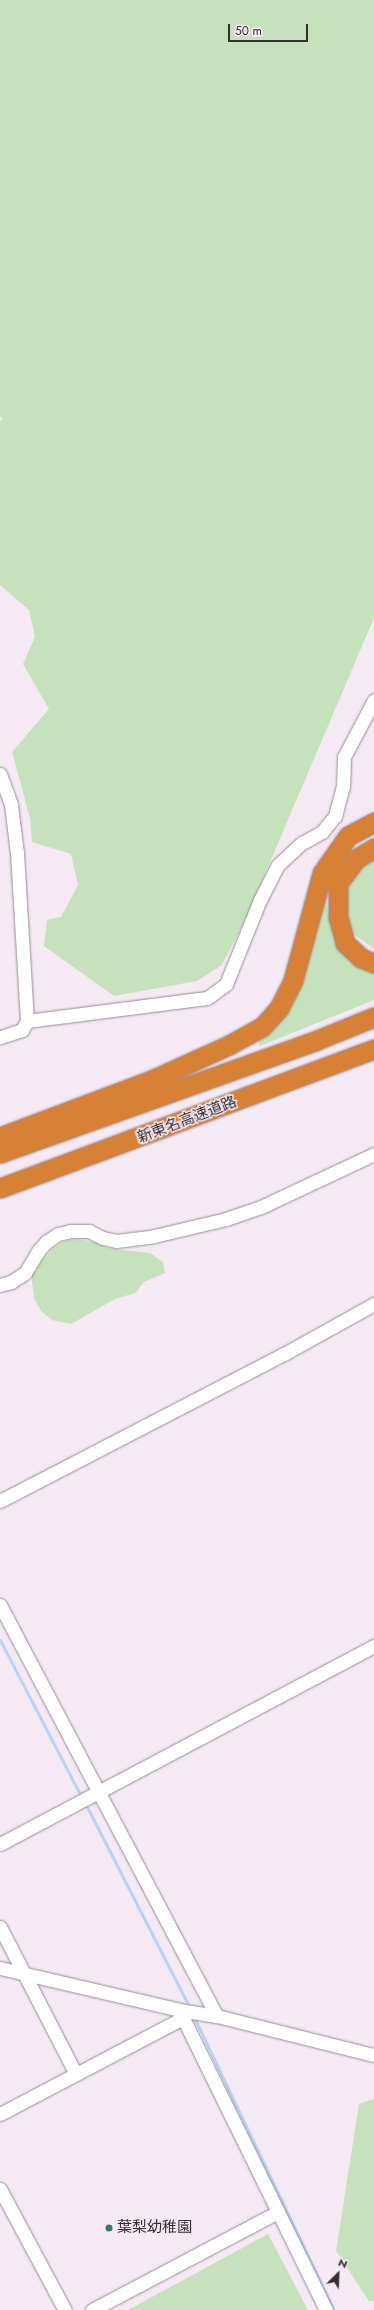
<!DOCTYPE html>
<meta charset="utf-8">
<style>
body{margin:0}
#map{position:relative;width:374px;height:2310px;overflow:hidden;background:#f5e9f3;font-family:Jost,"Noto Sans JP",sans-serif}
div>[style]{position:absolute}
[style*='--x']{left:calc(var(--x)*1px);top:calc(var(--y)*1px);width:calc(var(--w)*1px);rotate:calc(var(--a)*1deg)}
.green>*{inset:0;background:#c5e2bc}
.stream>*{height:3px;margin:-1.5px;padding:0 1.5px;transform-origin:1.5px;border-radius:1.5px;background:#b8d3fa}
.roads{filter:drop-shadow(0 0 1px #978c95) drop-shadow(0 0 1px #978c95)}
.minor>*{height:13px;margin:-6.5px;padding:0 6.5px;transform-origin:6.5px;border-radius:6.5px;background:#fff}
.highway>*{height:19px;margin:-9.5px;padding:0 9.5px;transform-origin:9.5px;border-radius:9.5px;background:#d68136}
.dots>*{width:11px;height:11px;translate:-50% -50%;box-sizing:border-box;border:2px solid #f5e9f3;border-radius:50%}
span{translate:-50% -50%;white-space:nowrap;text-align:center;line-height:1.15;-webkit-text-stroke:3px #f5e9f3;paint-order:stroke}
.street-label{font-size:15px;color:#322e32}
.poi-label{font-size:15px;color:#322e32}
.left{translate:0 -50%;text-align:left}
.north{position:absolute;left:318px;top:2254px;width:40px;height:40px;-webkit-text-stroke:3px #f5e9f3;paint-order:stroke;rotate:24deg;font-size:11px;font-weight:700;line-height:16px;text-align:center;color:#322e32}
.north::after{content:'';display:block;margin:auto;width:14px;height:18px;background:#322e32;clip-path:polygon(50% 0,100% 100%,50% 72%,0 100%)}
.scale{position:absolute;left:228px;top:24px;width:80px;height:18px;box-sizing:border-box;border:2px solid #322e32;border-top:0;padding-left:5px;font-size:12px;line-height:14px;white-space:nowrap;color:#322e32;-webkit-text-stroke:3px #f5e9f3;paint-order:stroke}
</style>
<div id="map">
<div class="green">
<i style="clip-path:polygon(0 0,374px 0,374px 618px,247px 916px,222px 965px,197px 981px,114px 996px,44px 946px,47px 920px,61px 917px,78px 885px,71px 854px,32px 842px,30px 818px,12px 752px,49px 709px,23px 664px,35px 637px,29px 610px,0 585px,0 422px,2px 419px,0 416px)"></i>
<i style="clip-path:polygon(374px 859px,374px 949px,351px 932px,345px 887px,361px 865px)"></i>
<i style="clip-path:polygon(325px 895px,333px 941px,352px 962px,374px 971px,374px 1000px,260px 1046px,258px 1040px,292px 1003px,301px 984px)"></i>
<i style="clip-path:polygon(78px 1239px,99px 1243px,106px 1248px,150px 1253px,163px 1262px,165px 1273px,144px 1282px,135px 1293px,115px 1299px,71px 1324px,52px 1320px,41px 1311px,34px 1298px,31px 1273px,54px 1247px,65px 1241px)"></i>
<i style="clip-path:polygon(374px 2099px,374px 2301px,369px 2301px,336px 2251px,359px 2104px)"></i>
<i style="clip-path:polygon(268px 2234px,308px 2310px,128px 2310px)"></i>
</div>
<div class="stream">
<i style="--x:0;--y:1640;--w:176;--a:62.6"></i>
<i style="--x:85;--y:1803;--w:230;--a:62.9"></i>
<i style="--x:194;--y:2017;--w:325;--a:64.5"></i>
</div>
<div class="roads">
<div class="minor">
<i style="--x:0;--y:774;--w:33;--a:70"></i>
<i style="--x:11;--y:805;--w:48;--a:82.9"></i>
<i style="--x:17;--y:853;--w:168;--a:86.6"></i>
<i style="--x:27;--y:1021;--w:10;--a:119"></i>
<i style="--x:22;--y:1030;--w:23;--a:162"></i>
<i style="--x:27;--y:1021;--w:181;--a:-7.3"></i>
<i style="--x:207;--y:998;--w:24;--a:-36"></i>
<i style="--x:226;--y:984;--w:91;--a:-68"></i>
<i style="--x:260;--y:900;--w:39;--a:-63"></i>
<i style="--x:278;--y:865;--w:33;--a:-43"></i>
<i style="--x:302;--y:843;--w:23;--a:-29"></i>
<i style="--x:322;--y:832;--w:21;--a:-51"></i>
<i style="--x:335;--y:816;--w:30;--a:-75"></i>
<i style="--x:343;--y:787;--w:30;--a:-88"></i>
<i style="--x:344;--y:757;--w:64;--a:-62.2"></i>
<i style="--x:0;--y:1285;--w:11;--a:-15"></i>
<i style="--x:11;--y:1282;--w:17;--a:-33"></i>
<i style="--x:25;--y:1273;--w:26;--a:-59"></i>
<i style="--x:38;--y:1251;--w:12;--a:-48"></i>
<i style="--x:46;--y:1242;--w:14;--a:-34"></i>
<i style="--x:58;--y:1234;--w:13;--a:-13"></i>
<i style="--x:71;--y:1231;--w:18;--a:0"></i>
<i style="--x:89;--y:1231;--w:16;--a:27"></i>
<i style="--x:103;--y:1238;--w:13;--a:13"></i>
<i style="--x:116;--y:1241;--w:38;--a:-7"></i>
<i style="--x:154;--y:1236;--w:74;--a:-13.3"></i>
<i style="--x:226;--y:1219;--w:37;--a:-19"></i>
<i style="--x:261;--y:1207;--w:125;--a:-25.1"></i>
<i style="--x:0;--y:1501;--w:320;--a:-27.4"></i>
<i style="--x:284;--y:1354;--w:103;--a:-29.1"></i>
<i style="--x:0;--y:1605;--w:465;--a:62.2"></i>
<i style="--x:0;--y:1844;--w:423;--a:-27.9"></i>
<i style="--x:0;--y:1927;--w:165;--a:62.7"></i>
<i style="--x:0;--y:1968;--w:190;--a:13.1"></i>
<i style="--x:185;--y:2011;--w:32;--a:9"></i>
<i style="--x:217;--y:2016;--w:162;--a:14"></i>
<i style="--x:185;--y:2011;--w:7;--a:106"></i>
<i style="--x:183;--y:2018;--w:325;--a:63.9"></i>
<i style="--x:0;--y:2114;--w:207;--a:-27.7"></i>
<i style="--x:0;--y:2189;--w:137;--a:61.8"></i>
<i style="--x:92;--y:2310;--w:210;--a:-27.8"></i>
</div>
<div class="highway">
<i style="--x:374;--y:848;--w:21;--a:149"></i>
<i style="--x:356;--y:859;--w:30;--a:127"></i>
<i style="--x:338;--y:883;--w:34;--a:90"></i>
<i style="--x:338;--y:917;--w:27;--a:75"></i>
<i style="--x:345;--y:943;--w:22;--a:43"></i>
<i style="--x:361;--y:958;--w:14;--a:21"></i>
<i style="--x:0;--y:1137;--w:165;--a:-20.6"></i>
<i style="--x:154;--y:1079;--w:82;--a:-24.4"></i>
<i style="--x:229;--y:1045;--w:38;--a:-29"></i>
<i style="--x:262;--y:1027;--w:25;--a:-48"></i>
<i style="--x:279;--y:1008;--w:31;--a:-63"></i>
<i style="--x:293;--y:980;--w:111;--a:-74.8"></i>
<i style="--x:322;--y:873;--w:45;--a:-54.9"></i>
<i style="--x:348;--y:836;--w:30;--a:-28"></i>
<i style="--x:0;--y:1153;--w:337;--a:-19.6"></i>
<i style="--x:317;--y:1040;--w:61;--a:-22"></i>
<i style="--x:0;--y:1188;--w:399;--a:-20.4"></i>
</div>
</div>
<div class="dots">
<i style="left:109px;top:2228px;background:#317871"></i>
</div>
<div class="street-label">
<span style="left:187px;top:1120px;rotate:-21deg">新東名高速道路</span>
</div>
<div class="poi-label">
<span class="left" style="left:117px;top:2228px">葉梨幼稚園</span>
</div>
<div class="north">N</div>
<div class="scale">50 m</div>
</div>
